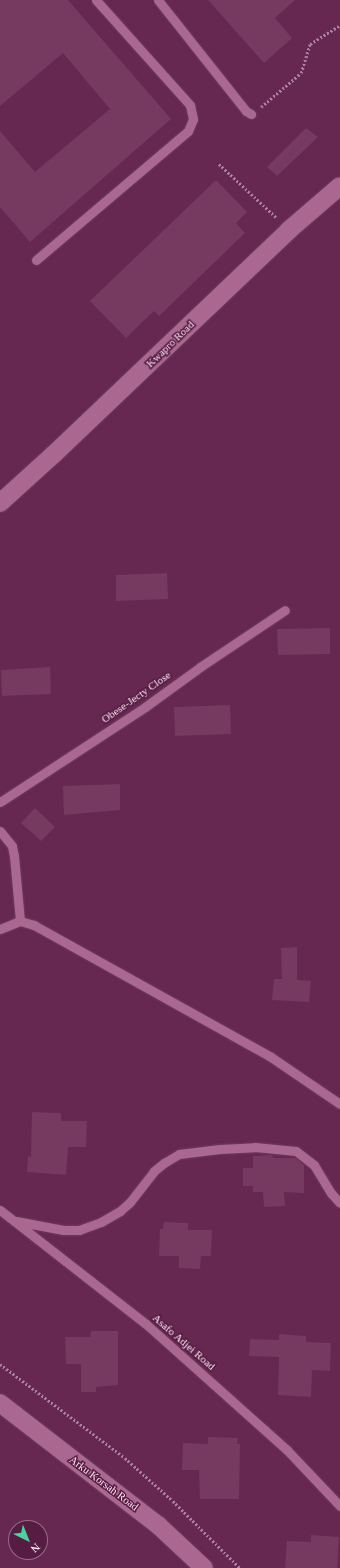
<!DOCTYPE html>
<style>
body{margin:0}
#map{position:relative;width:340px;height:1568px;overflow:hidden;background:#561c42;font-family:"Times New Roman",serif}
div>[style]{position:absolute}
[style*='--x']{left:calc(var(--x)*1px);top:calc(var(--y)*1px);width:calc(var(--w)*1px);rotate:calc(var(--a)*1deg)}
.built>*{inset:0;background:#662751}
.building>*{inset:0;background:#763960}
.path>*{height:2.5px;margin-top:-1.25px;transform-origin:0;background:repeating-linear-gradient(90deg,#aa819b 0 2px,transparent 0 4px)}
.roads{filter:drop-shadow(0 0 1px #6c3c5e) drop-shadow(0 0 1px #6c3c5e)}
.service>*{height:9px;margin:-4.5px;padding:0 4.5px;transform-origin:4.5px;border-radius:4.5px;background:#aa6890}
.minor>*{height:18px;margin:-9px;padding:0 9px;transform-origin:9px;border-radius:9px;background:#aa6890}
span{translate:-50% -50%;white-space:nowrap;text-align:center;line-height:1.15;-webkit-text-stroke:3px #561c42;paint-order:stroke}
.street-label{font-size:11px;color:#fee7f4}
.north{position:absolute;left:8px;top:1520px;width:40px;height:40px;box-sizing:border-box;background:#561c42;border:1px solid #996d89;border-radius:50%;rotate:137deg;font-size:11px;font-weight:700;line-height:16px;text-align:center;color:#fee7f4}
.north::after{content:'';display:block;margin:auto;width:14px;height:18px;background:#48d49d;clip-path:polygon(50% 0,100% 100%,50% 72%,0 100%)}
</style>
<div id="map">
<div class="built">
<i style="clip-path:polygon(evenodd,0 0,340px 0,340px 1568px,0 1568px,0 0,16px 1528px,40px 1528px,40px 1552px,16px 1552px,16px 1528px)"></i>
</div>
<div class="building">
<i style="clip-path:polygon(0 0,68px 0,171px 119px,30px 242px,0 207px,0 131px,35px 172px,110px 109px,63px 53px,0 106px)"></i>
<i style="clip-path:polygon(208px 0,295px 0,275px 18px,292px 38px,264px 63px)"></i>
<i style="clip-path:polygon(306px 128px,318px 137px,277px 176px,267px 167px)"></i>
<i style="clip-path:polygon(216px 180px,247px 212px,236px 223px,245px 233px,159px 316px,154px 311px,126px 338px,90px 301px)"></i>
<i style="clip-path:polygon(167px 573px,168px 599px,116px 601px,116px 575px)"></i>
<i style="clip-path:polygon(330px 628px,330px 654px,278px 655px,277px 629px)"></i>
<i style="clip-path:polygon(50px 667px,51px 694px,2px 696px,1px 670px)"></i>
<i style="clip-path:polygon(230px 705px,231px 734px,175px 736px,174px 707px)"></i>
<i style="clip-path:polygon(120px 784px,120px 810px,64px 815px,63px 786px)"></i>
<i style="clip-path:polygon(35px 808px,55px 827px,41px 841px,21px 823px)"></i>
<i style="clip-path:polygon(297px 947px,297px 980px,311px 981px,309px 1002px,272px 1000px,274px 979px,282px 979px,281px 948px)"></i>
<i style="clip-path:polygon(32px 1112px,61px 1113px,61px 1121px,87px 1121px,86px 1147px,68px 1147px,66px 1175px,27px 1172px,28px 1156px,31px 1157px)"></i>
<i style="clip-path:polygon(272px 1155px,273px 1158px,296px 1158px,304px 1165px,304px 1193px,284px 1192px,285px 1206px,264px 1207px,263px 1192px,253px 1192px,253px 1186px,243px 1186px,243px 1168px,253px 1168px,253px 1156px)"></i>
<i style="clip-path:polygon(164px 1222px,188px 1223px,188px 1230px,212px 1230px,211px 1256px,201px 1256px,200px 1269px,179px 1268px,179px 1256px,159px 1256px,160px 1229px,163px 1229px)"></i>
<i style="clip-path:polygon(91px 1331px,118px 1331px,118px 1385px,96px 1387px,96px 1392px,81px 1392px,81px 1364px,66px 1364px,65px 1337px,90px 1337px)"></i>
<i style="clip-path:polygon(279px 1334px,306px 1336px,306px 1342px,331px 1343px,330px 1371px,312px 1370px,311px 1397px,278px 1395px,279px 1357px,249px 1356px,250px 1339px,279px 1340px)"></i>
<i style="clip-path:polygon(208px 1437px,238px 1438px,237px 1444px,240px 1444px,239px 1499px,200px 1499px,199px 1470px,182px 1470px,183px 1443px,208px 1444px)"></i>
<i style="clip-path:polygon(311px 1535px,339px 1537px,337px 1568px,285px 1568px,287px 1541px,311px 1542px)"></i>
</div>
<div class="path">
<i style="--x:261;--y:107;--w:52;--a:-40.4"></i>
<i style="--x:301;--y:73;--w:30;--a:-73"></i>
<i style="--x:310;--y:44;--w:36;--a:-32"></i>
<i style="--x:219;--y:164;--w:78;--a:42.9"></i>
<i style="--x:0;--y:1364;--w:156;--a:36.9"></i>
<i style="--x:125;--y:1458;--w:64;--a:41.9"></i>
<i style="--x:173;--y:1501;--w:95;--a:45"></i>
</div>
<div class="roads">
<div class="service">
<i style="--x:158;--y:0;--w:142;--a:51.6"></i>
<i style="--x:246;--y:111;--w:6;--a:31"></i>
<i style="--x:36;--y:260;--w:199;--a:-40.3"></i>
<i style="--x:188;--y:131;--w:13;--a:-67"></i>
<i style="--x:193;--y:119;--w:14;--a:-102"></i>
<i style="--x:190;--y:105;--w:141;--a:-131.8"></i>
<i style="--x:0;--y:802;--w:173;--a:-33.2"></i>
<i style="--x:145;--y:707;--w:68;--a:-36"></i>
<i style="--x:200;--y:667;--w:102;--a:-33.8"></i>
<i style="--x:0;--y:831;--w:19;--a:51"></i>
<i style="--x:12;--y:846;--w:10;--a:79"></i>
<i style="--x:14;--y:856;--w:65;--a:84.7"></i>
<i style="--x:0;--y:929;--w:22;--a:-22"></i>
<i style="--x:20;--y:921;--w:15;--a:16"></i>
<i style="--x:34;--y:925;--w:271;--a:29.1"></i>
<i style="--x:271;--y:1057;--w:83;--a:34.3"></i>
<i style="--x:0;--y:1210;--w:185;--a:38"></i>
<i style="--x:146;--y:1324;--w:189;--a:41.8"></i>
<i style="--x:287;--y:1450;--w:77;--a:46.6"></i>
<i style="--x:16;--y:1221;--w:48;--a:10.8"></i>
<i style="--x:63;--y:1230;--w:16;--a:0"></i>
<i style="--x:79;--y:1230;--w:23;--a:-20"></i>
<i style="--x:101;--y:1222;--w:22;--a:-30"></i>
<i style="--x:120;--y:1211;--w:13;--a:-42"></i>
<i style="--x:130;--y:1202;--w:39;--a:-52"></i>
<i style="--x:154;--y:1171;--w:13;--a:-39"></i>
<i style="--x:164;--y:1163;--w:17;--a:-31"></i>
<i style="--x:179;--y:1154;--w:41;--a:-7"></i>
<i style="--x:220;--y:1149;--w:35;--a:-3"></i>
<i style="--x:255;--y:1147;--w:41;--a:5.6"></i>
<i style="--x:296;--y:1151;--w:23;--a:38"></i>
<i style="--x:314;--y:1165;--w:33;--a:59"></i>
<i style="--x:331;--y:1193;--w:13;--a:48"></i>
</div>
<div class="minor">
<i style="--x:0;--y:503;--w:73;--a:-42.2"></i>
<i style="--x:54;--y:454;--w:325;--a:-43.6"></i>
<i style="--x:289;--y:230;--w:67;--a:-40.8"></i>
<i style="--x:0;--y:1403;--w:200;--a:37.7"></i>
<i style="--x:158;--y:1525;--w:63;--a:43.1"></i>
</div>
</div>
<div class="street-label">
<span style="left:170px;top:344px;rotate:-44deg">Kwapro Road</span>
<span style="left:136px;top:697px;rotate:-35deg">Obese-Jecty Close</span>
<span style="left:184px;top:1342px;rotate:41deg">Asafo Adjei Road</span>
<span style="left:104px;top:1483px;rotate:37deg">Arku Korsah Road</span>
</div>
<div class="north">N</div>
</div>
